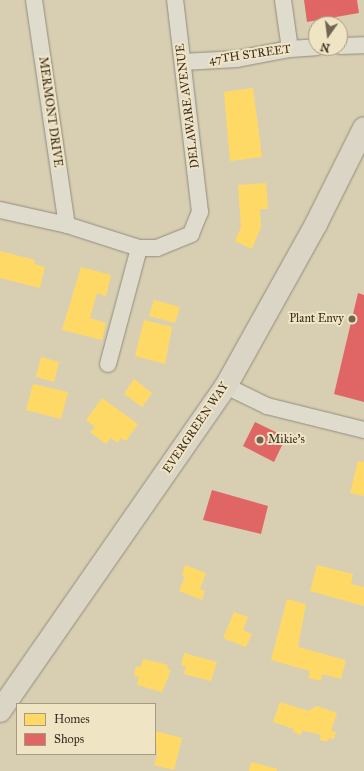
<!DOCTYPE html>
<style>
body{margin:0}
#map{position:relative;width:364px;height:771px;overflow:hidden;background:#d8cfb3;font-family:"IM FELL Great Primer",serif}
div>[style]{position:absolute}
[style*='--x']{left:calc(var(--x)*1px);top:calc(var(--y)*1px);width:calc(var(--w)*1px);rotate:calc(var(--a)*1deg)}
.homes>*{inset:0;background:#ffd966}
.shops>*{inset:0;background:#e06666}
.roads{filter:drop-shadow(0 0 1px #928b7b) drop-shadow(0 0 1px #928b7b)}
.street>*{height:16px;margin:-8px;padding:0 8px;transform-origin:8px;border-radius:8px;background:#e0dccd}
.primary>*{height:22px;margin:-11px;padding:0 11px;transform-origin:11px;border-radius:11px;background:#dbd5c5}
.dots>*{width:11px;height:11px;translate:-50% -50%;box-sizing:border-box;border:2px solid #efe5c4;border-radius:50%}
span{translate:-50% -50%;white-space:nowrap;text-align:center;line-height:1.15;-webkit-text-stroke:4px #efe5c4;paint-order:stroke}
.street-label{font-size:12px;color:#3a2a20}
.poi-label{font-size:12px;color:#3a2a20}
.right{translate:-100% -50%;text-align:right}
.left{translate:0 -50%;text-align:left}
.legend{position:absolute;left:16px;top:703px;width:140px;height:52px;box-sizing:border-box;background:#efe5c4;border:1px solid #a79a82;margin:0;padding:5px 7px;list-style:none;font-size:12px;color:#3a2a20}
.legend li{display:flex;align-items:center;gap:8px;height:20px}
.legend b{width:20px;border:1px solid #a79a82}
.north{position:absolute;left:308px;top:16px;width:40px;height:40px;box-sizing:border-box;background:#efe5c4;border:1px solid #a79a82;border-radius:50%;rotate:194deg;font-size:11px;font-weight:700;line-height:16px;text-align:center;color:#3a2a20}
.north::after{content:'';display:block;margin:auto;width:14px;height:18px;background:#716453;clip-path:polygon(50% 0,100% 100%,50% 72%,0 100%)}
</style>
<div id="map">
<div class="homes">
<i style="clip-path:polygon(253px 88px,262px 157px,230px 161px,224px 92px)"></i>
<i style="clip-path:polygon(266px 183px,268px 209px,260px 209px,261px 227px,252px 249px,235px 241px,241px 227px,238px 185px)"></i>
<i style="clip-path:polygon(0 251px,35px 260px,34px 264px,45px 267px,40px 288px,0 278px)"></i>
<i style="clip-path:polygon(81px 267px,111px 275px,106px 296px,97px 293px,90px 318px,106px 323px,102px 340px,62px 330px)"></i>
<i style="clip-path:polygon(154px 300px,180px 307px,175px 323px,149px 316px)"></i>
<i style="clip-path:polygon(144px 320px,172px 327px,165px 364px,135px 356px)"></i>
<i style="clip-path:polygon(41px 357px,59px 362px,54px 382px,36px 377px)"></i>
<i style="clip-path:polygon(134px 379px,152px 393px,142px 407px,124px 394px)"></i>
<i style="clip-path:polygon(33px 384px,68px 392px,61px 419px,26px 410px)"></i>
<i style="clip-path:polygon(102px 398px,138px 424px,126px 441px,121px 438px,118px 443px,111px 438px,106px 444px,90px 432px,95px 427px,86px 420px)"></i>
<i style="clip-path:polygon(358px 461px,364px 462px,364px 496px,350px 493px)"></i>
<i style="clip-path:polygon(185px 565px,206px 573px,200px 589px,205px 591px,202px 600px,179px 591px,185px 576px,182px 575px)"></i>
<i style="clip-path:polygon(317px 565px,353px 574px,351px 584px,364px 587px,364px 606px,310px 591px)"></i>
<i style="clip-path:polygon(287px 599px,306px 604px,298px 647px,346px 660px,341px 679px,322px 674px,321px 681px,308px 678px,310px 671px,271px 660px)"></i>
<i style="clip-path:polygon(234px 612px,248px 617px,243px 630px,252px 634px,246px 647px,223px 638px)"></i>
<i style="clip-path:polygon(184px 653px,217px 662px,211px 681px,184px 674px,186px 666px,181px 665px)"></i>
<i style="clip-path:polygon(143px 659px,168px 665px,167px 669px,171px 670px,162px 692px,137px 685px,139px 677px,134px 676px,136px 666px,141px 667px)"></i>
<i style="clip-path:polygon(280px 702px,308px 711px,317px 706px,337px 713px,331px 731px,336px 732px,334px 739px,329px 738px,327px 742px,320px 740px,321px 735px,310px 732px,302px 731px,301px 735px,293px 732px,294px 729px,273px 722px)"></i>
<i style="clip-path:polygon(155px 731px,182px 738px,174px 770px,154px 765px,157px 755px)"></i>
<i style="clip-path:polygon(251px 762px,277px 769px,277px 771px,249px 771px)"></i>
</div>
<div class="shops">
<i style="clip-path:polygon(304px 0,357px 0,359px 13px,307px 22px)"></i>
<i style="clip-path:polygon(358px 293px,364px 295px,364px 402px,334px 394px)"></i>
<i style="clip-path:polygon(255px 422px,286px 437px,274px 462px,243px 446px)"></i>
<i style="clip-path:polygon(212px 490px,268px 506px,261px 534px,203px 520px)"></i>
</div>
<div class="roads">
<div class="street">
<i style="--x:34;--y:0;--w:227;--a:81.7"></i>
<i style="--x:283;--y:0;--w:49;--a:81.9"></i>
<i style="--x:340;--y:46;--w:24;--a:-2"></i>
<i style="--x:183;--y:62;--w:54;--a:-3.2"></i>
<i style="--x:237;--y:59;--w:54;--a:-10.7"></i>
<i style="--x:290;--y:49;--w:26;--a:-4"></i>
<i style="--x:0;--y:210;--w:69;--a:12.6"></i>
<i style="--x:67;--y:225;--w:76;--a:17.7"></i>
<i style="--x:139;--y:248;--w:18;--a:0"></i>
<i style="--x:157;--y:248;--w:37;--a:-22"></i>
<i style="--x:191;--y:234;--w:24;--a:-68"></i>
<i style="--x:200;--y:212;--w:213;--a:-96.7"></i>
<i style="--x:108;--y:364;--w:120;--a:-75"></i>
<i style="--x:226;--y:386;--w:46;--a:26"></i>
<i style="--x:267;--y:406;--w:100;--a:13.9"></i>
</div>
<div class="primary">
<i style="--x:0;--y:711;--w:396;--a:-55.2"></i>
<i style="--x:226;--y:386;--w:185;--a:-60.9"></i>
<i style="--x:316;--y:224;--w:107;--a:-63.4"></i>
</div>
</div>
<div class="dots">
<i style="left:352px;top:319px;background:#716453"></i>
<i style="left:260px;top:440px;background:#716453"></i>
</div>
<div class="street-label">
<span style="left:250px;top:55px;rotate:-8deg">47TH STREET</span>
<span style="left:188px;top:106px;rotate:-97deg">DELAWARE AVENUE</span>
<span style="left:50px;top:112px;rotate:82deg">MERMONT DRIVE</span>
<span style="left:196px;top:428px;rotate:-56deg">EVERGREEN WAY</span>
</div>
<div class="poi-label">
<span class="right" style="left:344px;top:319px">Plant Envy</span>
<span class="left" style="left:268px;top:440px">Mikie's</span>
</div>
<ul class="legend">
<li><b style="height:11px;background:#ffd966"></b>Homes</li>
<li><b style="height:11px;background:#e06666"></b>Shops</li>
</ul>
<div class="north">N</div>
</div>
